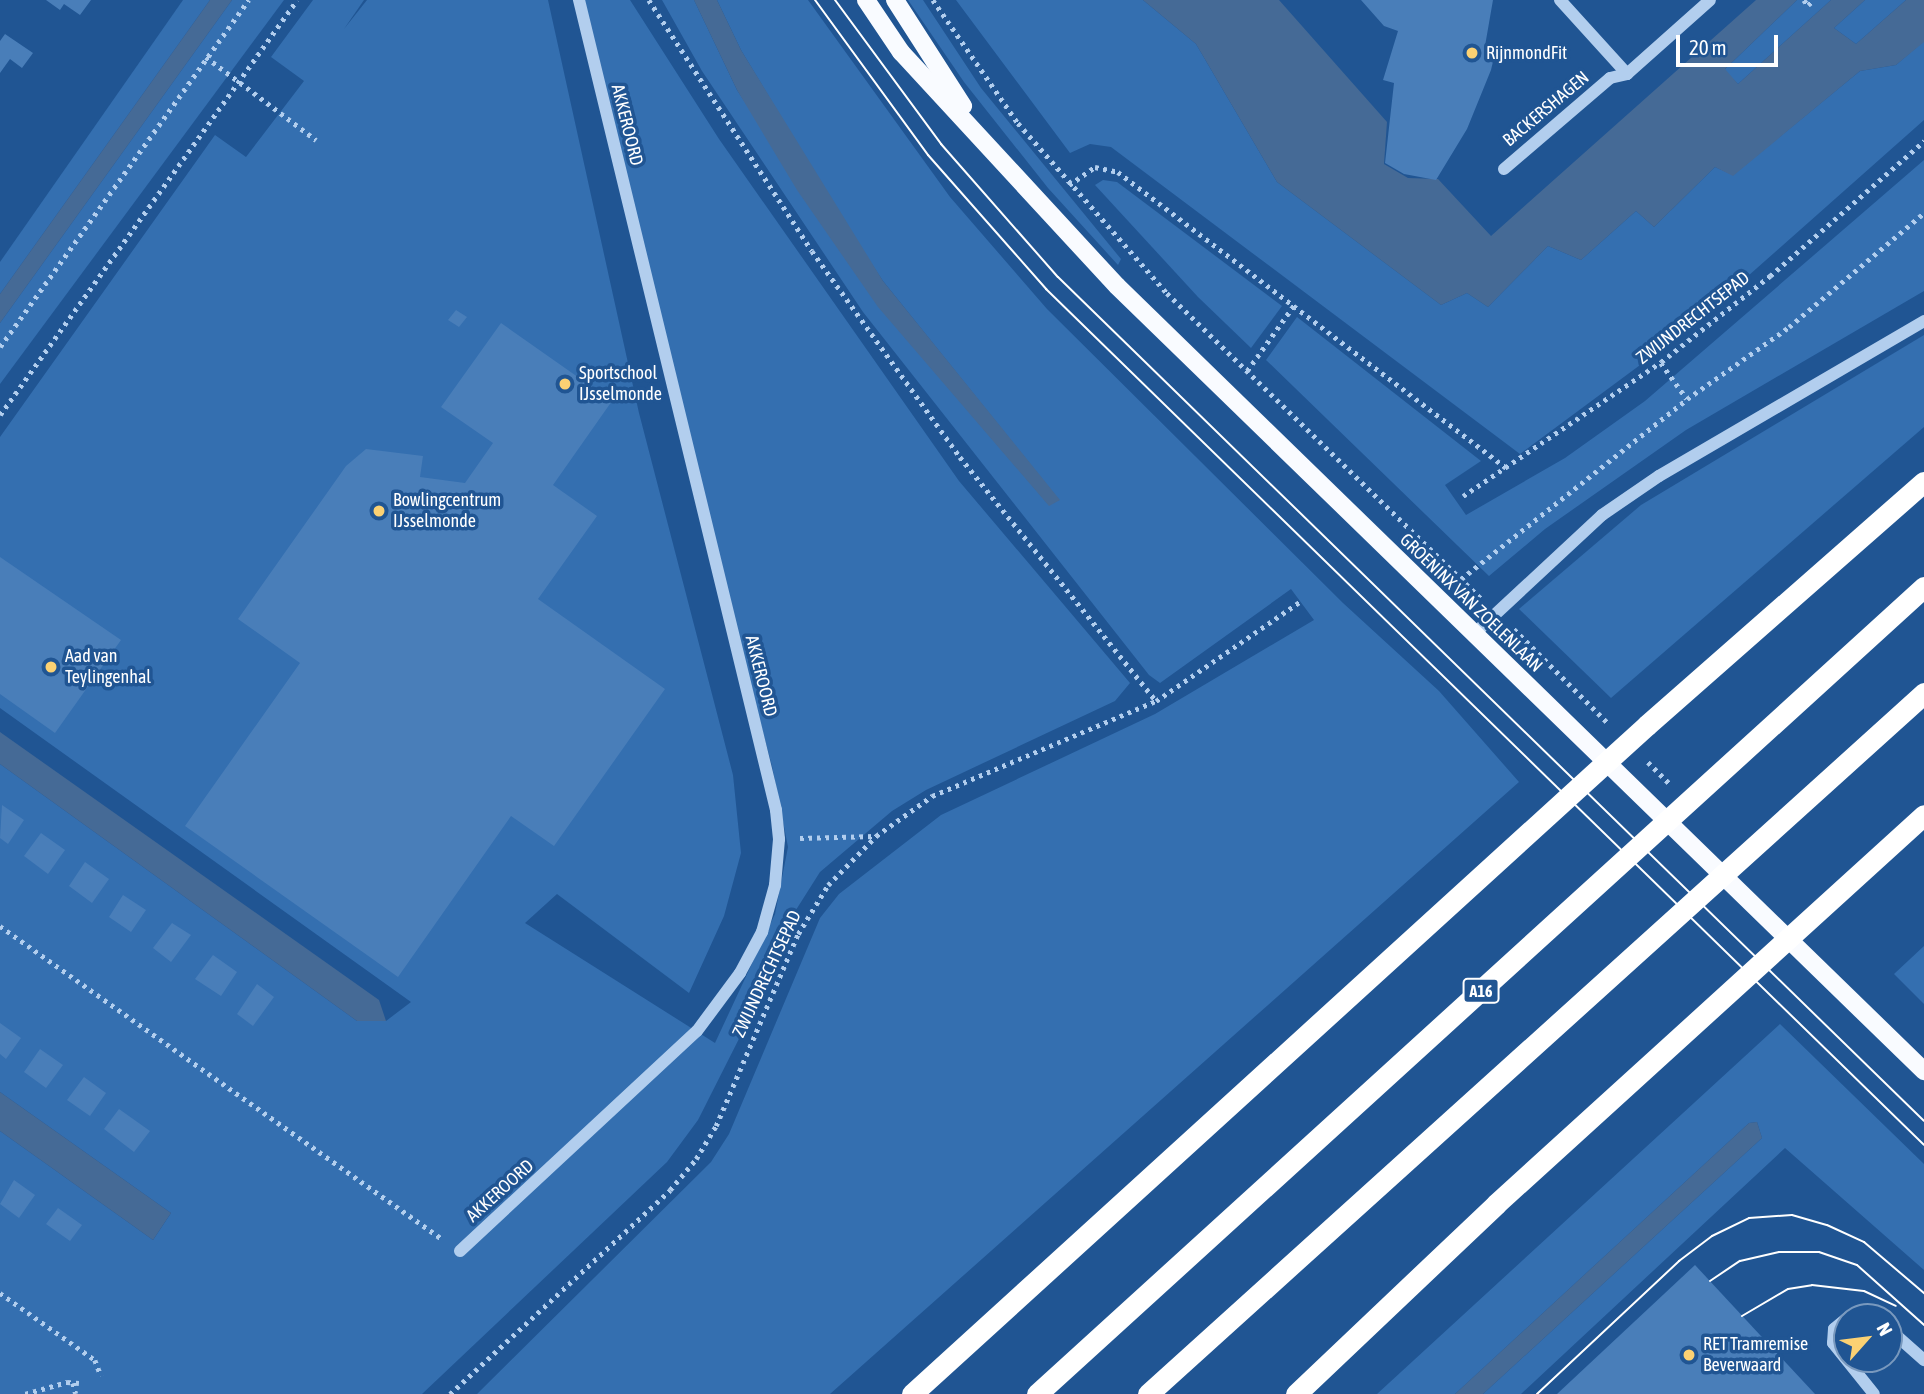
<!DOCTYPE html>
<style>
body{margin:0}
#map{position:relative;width:1924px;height:1394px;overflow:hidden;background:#205593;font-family:"Asap Condensed",sans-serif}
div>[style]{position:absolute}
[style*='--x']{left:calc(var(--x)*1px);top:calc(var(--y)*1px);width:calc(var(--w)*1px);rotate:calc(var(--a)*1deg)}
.green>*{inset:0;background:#346fb0}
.water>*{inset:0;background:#456a96}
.building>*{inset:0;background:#497eb9}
.path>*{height:4.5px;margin-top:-2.25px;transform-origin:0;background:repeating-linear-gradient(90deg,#b2ceee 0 3.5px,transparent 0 8.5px)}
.minor>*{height:12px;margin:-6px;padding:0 6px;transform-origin:6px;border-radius:6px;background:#b2ceee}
.major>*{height:18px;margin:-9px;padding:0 9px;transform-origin:9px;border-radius:9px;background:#f9fbff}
.highway>*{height:21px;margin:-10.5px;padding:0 10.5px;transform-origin:10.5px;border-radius:10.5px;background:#fff}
.tram>*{height:2px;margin:-1px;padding:0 1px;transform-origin:1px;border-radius:1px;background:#fff}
.dots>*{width:19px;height:19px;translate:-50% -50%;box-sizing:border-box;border:4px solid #205593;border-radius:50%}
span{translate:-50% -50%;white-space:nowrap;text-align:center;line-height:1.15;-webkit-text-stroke:7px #205593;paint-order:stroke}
.shield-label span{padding:2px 5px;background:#205593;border:2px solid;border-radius:5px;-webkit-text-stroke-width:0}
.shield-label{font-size:16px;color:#fff;font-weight:700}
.poi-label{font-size:18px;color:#fff}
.left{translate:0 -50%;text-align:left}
.street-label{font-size:18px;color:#fff}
.north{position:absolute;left:1833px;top:1303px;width:70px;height:70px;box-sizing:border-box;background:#205593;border:2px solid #7999be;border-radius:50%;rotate:62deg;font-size:19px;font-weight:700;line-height:28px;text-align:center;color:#fff}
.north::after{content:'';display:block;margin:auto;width:24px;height:32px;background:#fbd173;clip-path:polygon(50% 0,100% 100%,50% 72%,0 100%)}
.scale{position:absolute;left:1676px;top:35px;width:102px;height:32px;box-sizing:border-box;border:4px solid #fff;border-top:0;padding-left:9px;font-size:21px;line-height:24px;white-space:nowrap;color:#fff;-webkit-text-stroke:5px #205593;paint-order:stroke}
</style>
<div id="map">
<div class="green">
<i style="clip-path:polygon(183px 0,210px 0,0 294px,0 262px)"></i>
<i style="clip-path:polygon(232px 0,284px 0,0 384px,0 323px)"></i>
<i style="clip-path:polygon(313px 0,364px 0,344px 29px,367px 0,548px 0,639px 413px,733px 775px,741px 853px,724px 916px,689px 993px,557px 894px,525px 923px,715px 1043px,775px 914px,788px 847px,772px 766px,634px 249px,576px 0,630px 0,719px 139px,959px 481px,1130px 683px,1115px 701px,926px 790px,892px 811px,820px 872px,782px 932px,751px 1015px,698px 1120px,667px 1162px,422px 1394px,0 1394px,0 1131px,153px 1240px,171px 1213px,0 1092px,0 764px,357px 1021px,386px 1021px,411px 1002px,0 708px,0 437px,215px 135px,246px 157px,304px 81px,271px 57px)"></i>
<i style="clip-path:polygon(662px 0,694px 0,737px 90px,879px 307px,1049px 505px,1059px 500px,883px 281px,846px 225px,741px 50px,717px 0,808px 0,950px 197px,1047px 309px,1343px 603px,1439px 691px,1519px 782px,830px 1394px,477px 1394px,711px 1162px,729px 1134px,820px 918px,839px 894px,941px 815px,1155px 714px,1314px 620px,1291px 589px,1160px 683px,1149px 675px,863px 312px,702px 71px)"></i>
<i style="clip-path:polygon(908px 0,923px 0,981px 88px,1121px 259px,1118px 265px,1048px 188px,964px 82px)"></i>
<i style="clip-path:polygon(956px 0,1143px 0,1196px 44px,1277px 182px,1441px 305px,1467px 293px,1488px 307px,1548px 246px,1581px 260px,1636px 211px,1654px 227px,1715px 167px,1733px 175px,1860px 71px,1896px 65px,1924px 41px,1924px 120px,1686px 331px,1520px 454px,1111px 147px,1090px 144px,1070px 153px)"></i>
<i style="clip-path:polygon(1797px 0,1831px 0,1738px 84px,1724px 70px)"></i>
<i style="clip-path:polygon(1865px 0,1906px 0,1856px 44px,1834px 28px)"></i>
<i style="clip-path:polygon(1924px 160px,1924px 291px,1686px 430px,1545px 529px,1489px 576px,1266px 360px,1297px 317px,1481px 461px,1445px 485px,1466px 515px,1565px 458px,1645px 401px)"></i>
<i style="clip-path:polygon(1103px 180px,1117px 182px,1282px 306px,1251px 348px,1198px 297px,1095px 185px)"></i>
<i style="clip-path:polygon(1924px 335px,1924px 427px,1611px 698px,1519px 609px,1641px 505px)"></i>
<i style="clip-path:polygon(1924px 946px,1924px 1004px,1894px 974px)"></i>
<i style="clip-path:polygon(1780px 1024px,1924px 1164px,1924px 1270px,1785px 1148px,1521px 1394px,1483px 1394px,1762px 1138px,1757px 1122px,1749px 1123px,1455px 1394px,1377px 1394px)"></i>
</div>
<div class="water">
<i style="clip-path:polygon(210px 0,232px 0,0 323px,0 294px)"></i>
<i style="clip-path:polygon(694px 0,717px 0,741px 50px,883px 281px,1060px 500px,1049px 506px,878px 307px,797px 190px,737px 90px)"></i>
<i style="clip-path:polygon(1143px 0,1279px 0,1387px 122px,1384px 164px,1408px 178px,1438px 179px,1491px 236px,1756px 0,1797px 0,1725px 69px,1738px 84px,1831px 0,1865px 0,1834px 28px,1856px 44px,1906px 0,1924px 0,1924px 42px,1896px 65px,1860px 71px,1733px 176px,1715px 167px,1654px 227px,1636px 211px,1581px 260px,1548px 246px,1488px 307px,1467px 293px,1441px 305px,1277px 182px,1196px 44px)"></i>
<i style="clip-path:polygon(0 732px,379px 1000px,386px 1021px,357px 1021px,0 764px)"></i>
<i style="clip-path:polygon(0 1092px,171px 1213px,153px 1240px,0 1131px)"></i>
<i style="clip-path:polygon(1757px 1122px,1762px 1138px,1483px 1394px,1455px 1394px,1749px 1123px)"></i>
</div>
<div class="building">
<i style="clip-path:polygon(46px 0,91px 0,80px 15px,64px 4px,60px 10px)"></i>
<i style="clip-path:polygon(1361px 0,1493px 0,1485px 46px,1496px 49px,1491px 70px,1467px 129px,1436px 180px,1404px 174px,1385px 163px,1394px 83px,1383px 80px,1398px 31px,1384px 26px)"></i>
<i style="clip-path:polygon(5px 34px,33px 53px,22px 68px,10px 59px,0 73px,0 41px)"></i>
<i style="clip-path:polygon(456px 310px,467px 317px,459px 327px,448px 320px)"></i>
<i style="clip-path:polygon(501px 323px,612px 401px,553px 485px,597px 516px,538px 599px,665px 689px,554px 846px,511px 816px,398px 977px,185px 826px,300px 663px,238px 619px,346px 466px,366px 449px,423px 456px,420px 477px,465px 483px,493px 443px,441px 407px)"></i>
<i style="clip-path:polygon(0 557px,121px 640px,55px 733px,0 694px)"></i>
<i style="clip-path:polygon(2px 805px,24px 820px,8px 844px,0 838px)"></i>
<i style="clip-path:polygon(41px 833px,65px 850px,48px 874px,24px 856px)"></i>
<i style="clip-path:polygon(85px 862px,109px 879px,92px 903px,69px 886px)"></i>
<i style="clip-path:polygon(123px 895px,146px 910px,131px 932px,109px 917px)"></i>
<i style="clip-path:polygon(172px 923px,191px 935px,171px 962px,153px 948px)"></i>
<i style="clip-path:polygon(213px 955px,237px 972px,221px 996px,195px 979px)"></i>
<i style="clip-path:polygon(257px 984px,274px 997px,253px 1026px,237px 1014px)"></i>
<i style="clip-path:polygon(0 1023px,21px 1038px,6px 1059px,0 1054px)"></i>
<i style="clip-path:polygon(40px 1049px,63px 1065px,46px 1088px,24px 1072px)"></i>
<i style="clip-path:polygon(84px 1077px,106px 1093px,90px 1116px,67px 1100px)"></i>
<i style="clip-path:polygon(119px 1109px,150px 1131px,134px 1152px,104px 1129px)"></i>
<i style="clip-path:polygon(14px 1180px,35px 1195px,19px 1218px,0 1204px)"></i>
<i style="clip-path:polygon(58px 1208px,82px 1225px,70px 1241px,46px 1224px)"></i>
<i style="clip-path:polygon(1695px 1265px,1815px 1394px,1557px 1394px)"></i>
</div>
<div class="path">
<i style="--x:649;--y:0;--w:299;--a:57"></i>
<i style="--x:812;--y:251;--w:254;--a:54.3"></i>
<i style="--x:960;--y:457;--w:313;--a:51.2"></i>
<i style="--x:933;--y:0;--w:150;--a:55.4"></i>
<i style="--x:1018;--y:123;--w:226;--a:48.8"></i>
<i style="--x:1167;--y:293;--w:439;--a:44.2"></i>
<i style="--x:1804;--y:0;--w:6;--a:51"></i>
<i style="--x:1808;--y:5;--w:8;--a:-40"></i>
<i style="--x:206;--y:57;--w:138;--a:37"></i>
<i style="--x:1069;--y:185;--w:32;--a:-35"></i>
<i style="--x:1095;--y:167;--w:24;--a:12"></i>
<i style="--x:1118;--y:172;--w:488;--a:37.3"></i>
<i style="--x:0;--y:347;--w:427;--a:-54.4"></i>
<i style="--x:1661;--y:363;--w:44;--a:54.2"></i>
<i style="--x:1247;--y:371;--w:81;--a:-54.5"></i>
<i style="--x:0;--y:415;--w:510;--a:-54.41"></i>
<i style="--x:1463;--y:496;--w:239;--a:-34.1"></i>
<i style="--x:1661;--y:362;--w:139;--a:-38.3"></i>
<i style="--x:1770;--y:276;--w:205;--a:-41.2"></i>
<i style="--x:1461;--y:579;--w:289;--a:-38.5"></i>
<i style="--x:1687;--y:399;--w:125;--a:-35.2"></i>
<i style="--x:1789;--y:327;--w:177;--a:-40.2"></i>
<i style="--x:1514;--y:629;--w:134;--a:45"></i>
<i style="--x:1648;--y:762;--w:30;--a:45"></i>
<i style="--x:800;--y:838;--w:75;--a:-1.5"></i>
<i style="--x:0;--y:926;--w:542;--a:35.3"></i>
<i style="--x:0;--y:1293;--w:116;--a:35.2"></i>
<i style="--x:95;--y:1360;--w:17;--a:69"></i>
<i style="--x:73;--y:1383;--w:11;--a:75"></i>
<i style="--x:25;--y:1394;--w:44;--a:-15.9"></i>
<i style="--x:67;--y:1382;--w:12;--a:5"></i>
<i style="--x:450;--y:1394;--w:300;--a:-42.8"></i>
<i style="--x:670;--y:1190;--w:40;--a:-50"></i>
<i style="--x:696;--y:1159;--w:39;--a:-59"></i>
<i style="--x:716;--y:1126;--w:209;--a:-66.9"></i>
<i style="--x:798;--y:934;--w:57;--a:-58.5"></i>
<i style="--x:828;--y:885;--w:69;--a:-45.6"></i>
<i style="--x:876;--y:836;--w:69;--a:-35.5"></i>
<i style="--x:932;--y:796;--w:243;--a:-23"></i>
<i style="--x:1156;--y:701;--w:176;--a:-34.6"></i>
</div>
<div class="minor">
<i style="--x:1560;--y:0;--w:100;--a:47.8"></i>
<i style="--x:1504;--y:169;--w:140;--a:-40.6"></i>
<i style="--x:1610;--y:78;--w:17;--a:-13"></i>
<i style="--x:1627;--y:74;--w:111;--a:-41.7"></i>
<i style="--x:1473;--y:635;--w:176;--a:-42.9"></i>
<i style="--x:1602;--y:515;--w:69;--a:-34.4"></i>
<i style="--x:1659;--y:476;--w:307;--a:-30.3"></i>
<i style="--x:460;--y:1251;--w:323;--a:-42.9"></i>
<i style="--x:697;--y:1031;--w:72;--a:-53.4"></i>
<i style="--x:740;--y:973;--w:47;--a:-61.8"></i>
<i style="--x:762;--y:932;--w:49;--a:-74.5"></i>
<i style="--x:775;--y:885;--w:46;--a:-85"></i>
<i style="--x:779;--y:839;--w:29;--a:-96"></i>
<i style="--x:776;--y:810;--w:834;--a:-103.67"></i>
<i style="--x:1849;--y:1317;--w:18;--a:-13"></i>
<i style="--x:1867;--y:1313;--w:8;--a:30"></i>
<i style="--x:1847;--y:1318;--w:17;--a:140"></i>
<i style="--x:1834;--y:1329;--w:14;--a:94"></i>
<i style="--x:1833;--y:1343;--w:65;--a:51.2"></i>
<i style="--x:1889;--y:1329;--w:47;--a:41.5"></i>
</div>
<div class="major">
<i style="--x:866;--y:0;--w:63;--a:56.1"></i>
<i style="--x:901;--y:52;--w:318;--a:47.3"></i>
<i style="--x:1117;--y:286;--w:1126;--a:44.21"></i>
<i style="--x:895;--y:0;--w:126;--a:57.3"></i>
</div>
<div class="highway">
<i style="--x:912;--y:1394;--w:994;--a:-42.31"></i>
<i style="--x:1647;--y:725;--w:368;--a:-41.3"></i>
<i style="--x:1037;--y:1394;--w:1199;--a:-42.3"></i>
<i style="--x:1148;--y:1394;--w:1046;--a:-42.09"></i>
<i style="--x:1296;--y:1394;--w:276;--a:-43.5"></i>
<i style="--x:1496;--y:1204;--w:578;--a:-42.27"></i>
</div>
<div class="tram">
<i style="--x:815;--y:0;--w:192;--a:53.9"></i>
<i style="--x:928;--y:155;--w:179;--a:48.6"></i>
<i style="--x:1046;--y:289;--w:1226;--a:44.27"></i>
<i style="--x:835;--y:0;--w:179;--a:53.6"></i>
<i style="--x:941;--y:144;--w:177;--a:48.7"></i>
<i style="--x:1058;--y:277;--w:1209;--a:44.26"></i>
<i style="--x:1710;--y:1281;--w:36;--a:-34"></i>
<i style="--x:1740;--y:1261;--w:40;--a:-13"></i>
<i style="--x:1779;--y:1252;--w:40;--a:0"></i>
<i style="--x:1819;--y:1252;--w:40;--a:18.9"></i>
<i style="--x:1857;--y:1265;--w:90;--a:41.8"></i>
<i style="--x:1742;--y:1316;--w:53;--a:-30.4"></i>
<i style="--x:1788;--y:1289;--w:24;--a:-9"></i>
<i style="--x:1812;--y:1285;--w:52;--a:6.6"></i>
<i style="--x:1864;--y:1291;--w:35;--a:25"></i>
<i style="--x:1537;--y:1394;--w:195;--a:-43.1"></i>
<i style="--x:1679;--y:1261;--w:41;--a:-37.1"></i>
<i style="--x:1712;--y:1236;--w:41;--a:-25.9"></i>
<i style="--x:1749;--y:1218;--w:43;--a:-4"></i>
<i style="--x:1792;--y:1215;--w:36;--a:16"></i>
<i style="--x:1827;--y:1225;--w:41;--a:24.7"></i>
<i style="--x:1864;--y:1242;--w:79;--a:40.4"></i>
</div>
<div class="dots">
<i style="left:1472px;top:53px;background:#fbd173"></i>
<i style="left:565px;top:384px;background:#fbd173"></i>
<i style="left:379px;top:511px;background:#fbd173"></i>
<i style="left:51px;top:667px;background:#fbd173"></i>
<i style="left:1689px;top:1355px;background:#fbd173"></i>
</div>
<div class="shield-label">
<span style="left:1481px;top:991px">A16</span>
</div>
<div class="poi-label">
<span class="left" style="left:1486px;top:53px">RijnmondFit</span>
<span class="left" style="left:579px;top:384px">Sportschool<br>IJsselmonde</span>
<span class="left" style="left:393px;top:511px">Bowlingcentrum<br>IJsselmonde</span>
<span class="left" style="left:65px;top:667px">Aad van<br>Teylingenhal</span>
<span class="left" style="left:1703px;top:1355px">RET Tramremise<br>Beverwaard</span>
</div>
<div class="street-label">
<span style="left:1546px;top:109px;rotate:-40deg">BACKERSHAGEN</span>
<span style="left:627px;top:125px;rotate:76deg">AKKEROORD</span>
<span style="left:1693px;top:318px;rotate:-38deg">ZWIJNDRECHTSEPAD</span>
<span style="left:1471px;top:603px;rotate:44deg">GROENINX VAN ZOELENLAAN</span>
<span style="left:761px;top:676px;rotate:76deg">AKKEROORD</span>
<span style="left:767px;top:974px;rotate:-65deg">ZWIJNDRECHTSEPAD</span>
<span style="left:500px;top:1191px;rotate:-42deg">AKKEROORD</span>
</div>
<div class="north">N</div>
<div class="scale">20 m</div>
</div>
